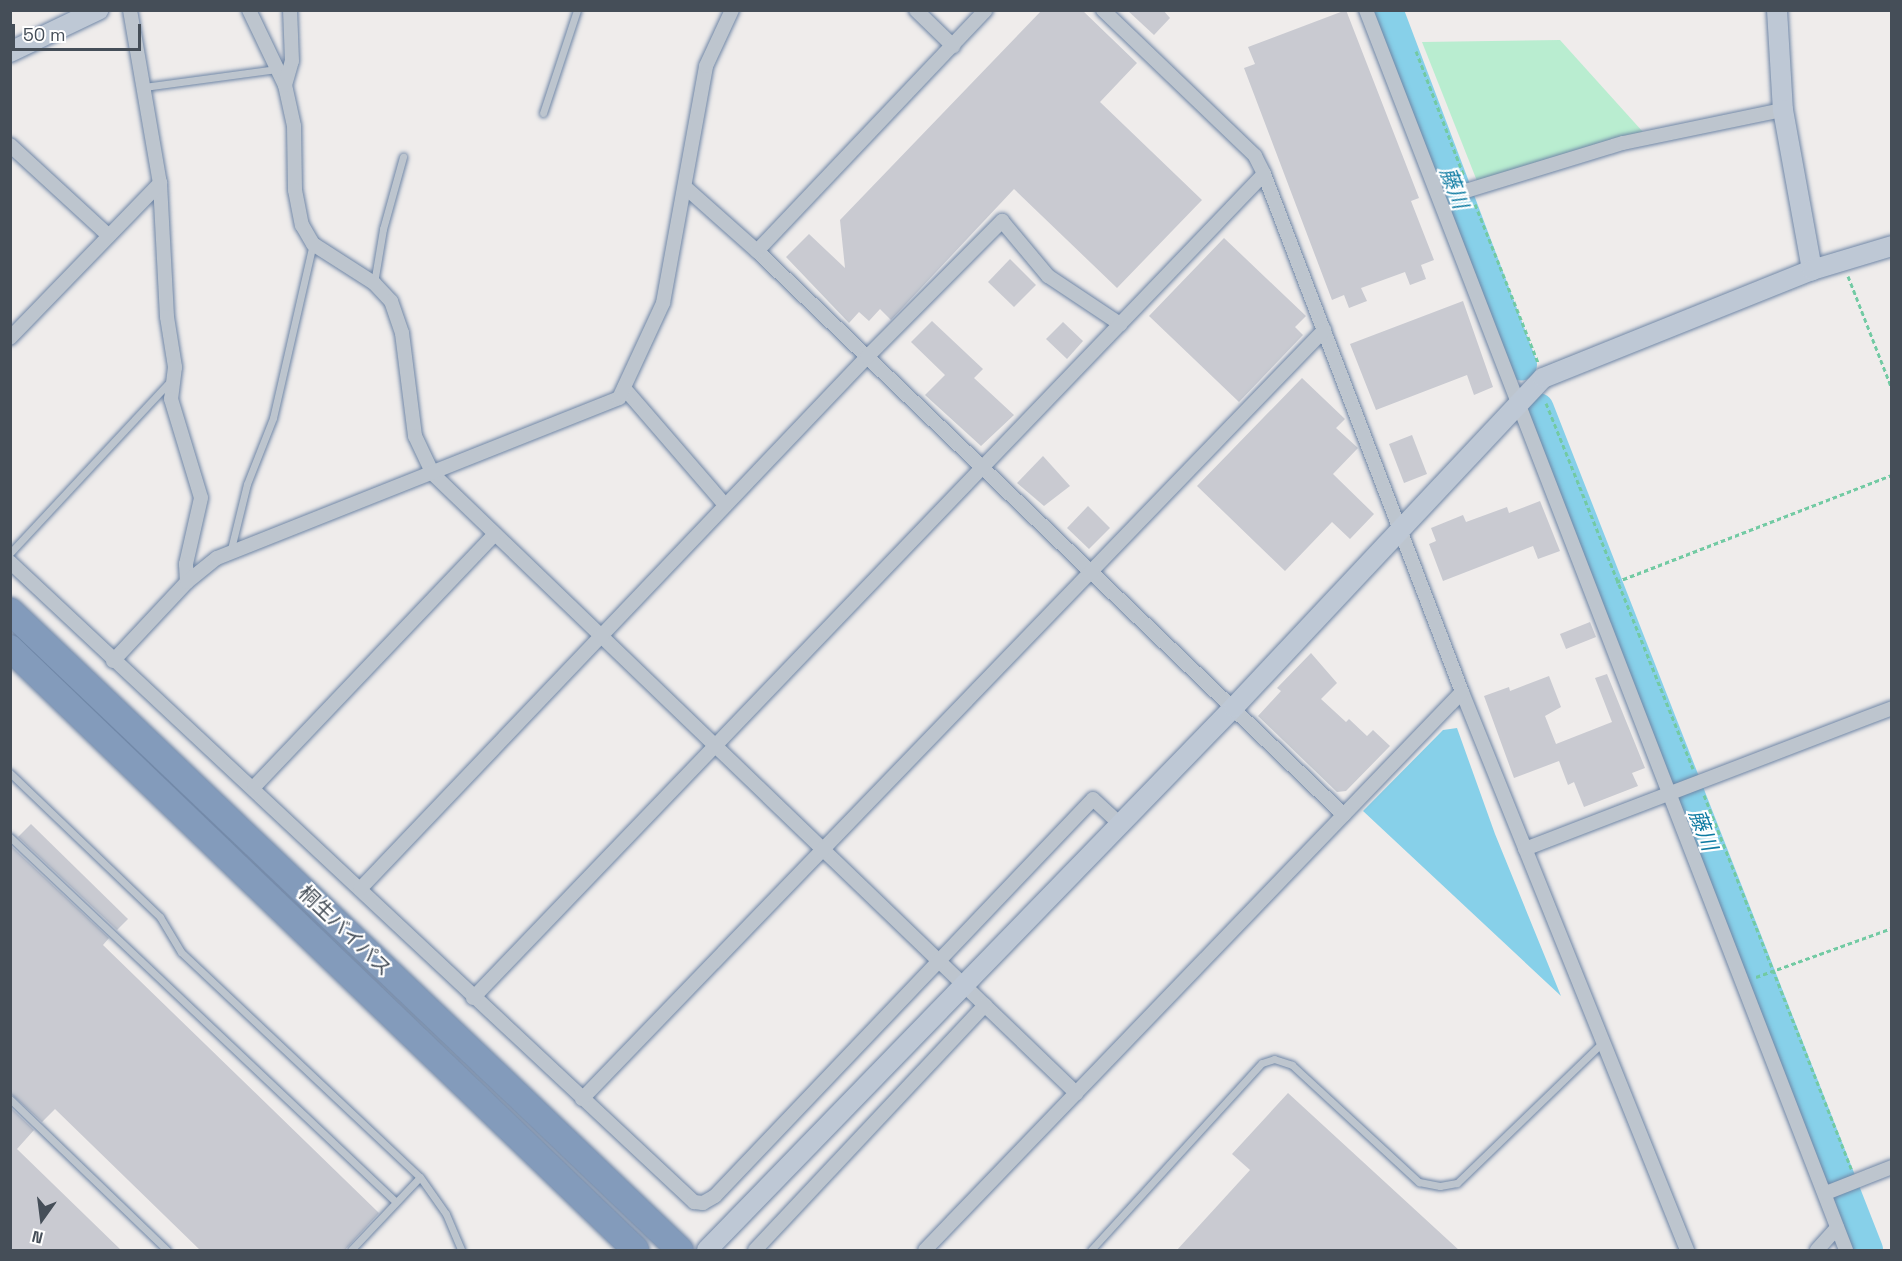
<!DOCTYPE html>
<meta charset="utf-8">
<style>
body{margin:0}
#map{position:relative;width:1902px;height:1261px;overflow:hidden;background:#efeceb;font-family:"Space Grotesk","Noto Sans JP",sans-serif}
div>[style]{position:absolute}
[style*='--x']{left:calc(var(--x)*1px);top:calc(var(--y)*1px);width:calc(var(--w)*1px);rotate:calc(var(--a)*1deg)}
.green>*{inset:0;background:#b9edd0}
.water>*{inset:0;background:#87d0e9}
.river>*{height:32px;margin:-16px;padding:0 16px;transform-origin:16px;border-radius:16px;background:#87d0e9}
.building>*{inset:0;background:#c9cad1}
.path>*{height:3px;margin-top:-1.5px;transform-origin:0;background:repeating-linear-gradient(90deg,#72caa3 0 4.5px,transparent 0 7.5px)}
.roads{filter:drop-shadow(0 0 2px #6f86a6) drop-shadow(0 0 2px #6f86a6)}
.lane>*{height:7px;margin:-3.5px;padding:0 3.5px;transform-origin:3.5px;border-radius:3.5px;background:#bdc5ce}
.street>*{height:14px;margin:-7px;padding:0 7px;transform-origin:7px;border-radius:7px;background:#bdc5ce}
.secondary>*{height:20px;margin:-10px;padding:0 10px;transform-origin:10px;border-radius:10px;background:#bec8d5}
.highway>*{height:26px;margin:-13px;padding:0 13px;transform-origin:13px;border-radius:13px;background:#839bbb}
span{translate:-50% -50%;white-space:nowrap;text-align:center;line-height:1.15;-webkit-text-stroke:4.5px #fff;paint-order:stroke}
.street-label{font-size:20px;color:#454e58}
.water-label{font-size:21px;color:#0e7ba2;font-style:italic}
.frame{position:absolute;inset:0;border:12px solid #454e58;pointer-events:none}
.north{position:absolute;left:12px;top:1189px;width:60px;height:60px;-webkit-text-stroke:4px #fff;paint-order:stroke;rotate:194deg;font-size:16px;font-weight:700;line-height:24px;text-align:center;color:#454e58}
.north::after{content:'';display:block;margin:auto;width:21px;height:27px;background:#454e58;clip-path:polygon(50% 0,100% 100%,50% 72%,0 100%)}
.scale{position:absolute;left:12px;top:24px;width:129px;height:27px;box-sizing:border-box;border:3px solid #454e58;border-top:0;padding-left:8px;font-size:18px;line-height:21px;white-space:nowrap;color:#454e58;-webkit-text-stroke:4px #fff;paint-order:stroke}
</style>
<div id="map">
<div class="green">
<i style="clip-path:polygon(1560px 40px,1643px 132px,1477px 181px,1422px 42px)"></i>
</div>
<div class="water">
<i style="clip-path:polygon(1457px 728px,1495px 834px,1561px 996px,1363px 811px,1443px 730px)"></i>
</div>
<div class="river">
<i style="--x:1387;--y:10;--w:379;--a:69.3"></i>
<i style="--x:1538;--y:409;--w:903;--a:68.63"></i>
</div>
<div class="building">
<i style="clip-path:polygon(1042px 10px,1082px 10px,1137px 63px,1100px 102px,1202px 200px,1117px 288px,1014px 189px,891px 320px,880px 309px,869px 321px,859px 312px,849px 323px,786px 257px,809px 234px,845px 268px,840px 220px)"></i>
<i style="clip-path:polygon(1127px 10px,1163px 10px,1170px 18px,1154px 35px)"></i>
<i style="clip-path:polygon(1346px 10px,1419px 198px,1411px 201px,1434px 260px,1421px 265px,1426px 279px,1410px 285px,1405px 272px,1361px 288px,1367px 301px,1349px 308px,1344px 295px,1332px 300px,1244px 68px,1255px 64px,1248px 47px)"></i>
<i style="clip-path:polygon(1224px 238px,1306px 316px,1295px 327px,1303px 335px,1239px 402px,1149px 316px)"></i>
<i style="clip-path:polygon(1010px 259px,1036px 285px,1014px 307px,988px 282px)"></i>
<i style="clip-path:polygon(1463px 301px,1493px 387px,1474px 395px,1467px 375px,1376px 410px,1350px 344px)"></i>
<i style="clip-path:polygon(932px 321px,983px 369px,974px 378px,1014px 415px,981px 446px,925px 395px,945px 375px,911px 342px)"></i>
<i style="clip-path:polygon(1063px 322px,1083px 341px,1067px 359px,1046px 339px)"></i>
<i style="clip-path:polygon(1302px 378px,1345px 419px,1336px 428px,1358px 448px,1333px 474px,1374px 514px,1350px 539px,1332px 522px,1285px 571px,1197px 486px)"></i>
<i style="clip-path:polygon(1412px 435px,1427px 474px,1404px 483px,1389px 444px)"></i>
<i style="clip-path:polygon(1043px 456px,1070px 486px,1044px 506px,1017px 483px)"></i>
<i style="clip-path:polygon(1540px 501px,1560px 551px,1538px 559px,1533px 546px,1443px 581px,1429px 544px,1436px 541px,1431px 528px,1463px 515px,1466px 522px,1507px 507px,1509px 513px)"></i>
<i style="clip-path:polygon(1088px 506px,1110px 528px,1089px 549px,1067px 528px)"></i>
<i style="clip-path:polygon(1590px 622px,1596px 637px,1566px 649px,1560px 634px)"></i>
<i style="clip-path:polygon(1311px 653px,1337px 683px,1321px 699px,1346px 722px,1349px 719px,1367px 736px,1373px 730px,1390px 746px,1346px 791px,1337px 792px,1258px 716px,1281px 691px,1277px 688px)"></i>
<i style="clip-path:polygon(1607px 674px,1645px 768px,1632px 773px,1638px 786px,1584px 807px,1574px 782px,1568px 785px,1559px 761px,1514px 778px,1484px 696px,1509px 687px,1510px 691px,1549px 676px,1561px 707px,1545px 716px,1556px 744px,1612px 722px,1595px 678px)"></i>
<i style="clip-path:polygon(31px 824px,128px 919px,117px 930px,18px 837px)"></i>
<i style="clip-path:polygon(10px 845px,109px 938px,103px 945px,379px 1213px,344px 1251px,201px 1251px,55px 1109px,42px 1122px,10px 1093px)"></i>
<i style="clip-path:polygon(1288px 1093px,1460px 1251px,1176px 1251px,1250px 1170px,1232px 1154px)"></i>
<i style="clip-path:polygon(10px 1107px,34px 1130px,17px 1149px,122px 1251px,10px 1251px)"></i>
</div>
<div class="path">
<i style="--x:1416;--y:51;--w:134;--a:69"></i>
<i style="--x:1475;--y:204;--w:170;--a:68.3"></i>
<i style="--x:1848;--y:276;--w:121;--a:68.7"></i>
<i style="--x:1546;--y:403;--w:394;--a:68.1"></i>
<i style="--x:1616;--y:582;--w:296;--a:-21.2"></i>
<i style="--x:1704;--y:795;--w:402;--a:68.5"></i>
<i style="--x:1756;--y:977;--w:145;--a:-19.8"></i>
</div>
<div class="roads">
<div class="lane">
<i style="--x:144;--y:87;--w:134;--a:-7.7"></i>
<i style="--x:543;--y:113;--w:108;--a:-71.7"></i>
<i style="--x:374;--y:283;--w:55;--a:-80.5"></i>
<i style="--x:383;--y:229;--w:75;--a:-74.5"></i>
<i style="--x:10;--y:553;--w:238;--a:-47"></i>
<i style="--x:230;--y:553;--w:71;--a:-76.2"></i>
<i style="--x:247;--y:484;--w:71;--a:-68.5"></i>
<i style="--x:273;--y:418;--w:179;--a:-77.1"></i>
<i style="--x:10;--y:773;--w:208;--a:43.8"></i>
<i style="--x:160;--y:917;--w:41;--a:59"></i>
<i style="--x:181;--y:952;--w:328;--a:43.3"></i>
<i style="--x:420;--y:1177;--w:45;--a:54.9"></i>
<i style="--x:446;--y:1214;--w:39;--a:67"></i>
<i style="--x:10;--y:837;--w:531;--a:43.4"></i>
<i style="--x:10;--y:1099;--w:218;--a:43.9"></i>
<i style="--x:351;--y:1250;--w:100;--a:-46.6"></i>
<i style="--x:1091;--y:1250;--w:253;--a:-47.6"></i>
<i style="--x:1262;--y:1063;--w:13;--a:-18"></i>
<i style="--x:1274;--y:1059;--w:19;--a:18"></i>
<i style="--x:1292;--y:1065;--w:173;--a:42.7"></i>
<i style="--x:1419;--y:1182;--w:21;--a:11"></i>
<i style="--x:1440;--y:1186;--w:17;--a:-10"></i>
<i style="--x:1457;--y:1183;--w:203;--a:-44"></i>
</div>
<div class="street">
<i style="--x:130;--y:10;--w:176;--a:80.2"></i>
<i style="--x:160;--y:183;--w:134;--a:87"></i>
<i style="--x:167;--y:317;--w:51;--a:80.9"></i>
<i style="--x:175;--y:367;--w:32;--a:97"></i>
<i style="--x:171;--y:399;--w:103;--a:73.1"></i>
<i style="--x:201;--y:498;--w:68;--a:102.8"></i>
<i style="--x:186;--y:564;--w:18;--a:87"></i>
<i style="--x:249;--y:10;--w:83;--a:64.4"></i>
<i style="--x:285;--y:85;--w:42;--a:77.6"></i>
<i style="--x:294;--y:126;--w:64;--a:89.1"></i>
<i style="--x:295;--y:190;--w:36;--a:79"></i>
<i style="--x:302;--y:225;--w:22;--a:60"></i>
<i style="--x:313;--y:244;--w:72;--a:32.6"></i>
<i style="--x:374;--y:283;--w:25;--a:47"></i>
<i style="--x:391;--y:301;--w:34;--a:71"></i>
<i style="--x:402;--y:333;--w:104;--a:82.8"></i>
<i style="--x:415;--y:436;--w:42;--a:64.7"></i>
<i style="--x:433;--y:474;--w:893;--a:43.91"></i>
<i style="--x:916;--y:10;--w:52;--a:44.2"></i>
<i style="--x:1103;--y:10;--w:211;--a:43.8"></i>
<i style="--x:1255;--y:156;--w:20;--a:63"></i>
<i style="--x:1264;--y:174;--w:555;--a:69.08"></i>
<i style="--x:1462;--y:692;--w:602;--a:68.04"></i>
<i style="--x:1366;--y:10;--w:1330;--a:68.84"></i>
<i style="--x:285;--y:85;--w:25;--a:-74"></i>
<i style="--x:292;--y:61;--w:51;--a:-92.2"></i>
<i style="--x:10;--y:145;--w:134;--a:42.6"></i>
<i style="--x:686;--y:188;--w:95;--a:41.6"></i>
<i style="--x:757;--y:251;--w:814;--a:43.86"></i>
<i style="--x:1469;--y:190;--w:161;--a:-17"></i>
<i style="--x:1623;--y:143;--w:163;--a:-11.7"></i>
<i style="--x:757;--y:251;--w:332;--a:-46.5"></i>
<i style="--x:10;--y:338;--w:216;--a:-45.9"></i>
<i style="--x:624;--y:388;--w:155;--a:49.2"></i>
<i style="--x:10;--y:562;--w:937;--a:43.1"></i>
<i style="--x:694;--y:1202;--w:9;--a:6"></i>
<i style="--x:703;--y:1203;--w:14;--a:-30"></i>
<i style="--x:715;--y:1196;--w:548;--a:-46.4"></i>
<i style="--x:1093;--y:799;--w:37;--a:43"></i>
<i style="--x:113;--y:661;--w:108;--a:-46.9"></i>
<i style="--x:187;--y:582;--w:38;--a:-39"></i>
<i style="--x:217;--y:558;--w:433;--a:-21.7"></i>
<i style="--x:619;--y:398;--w:105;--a:-65.1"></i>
<i style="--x:663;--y:303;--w:241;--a:-79.7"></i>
<i style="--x:706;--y:66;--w:62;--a:-65.1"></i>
<i style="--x:254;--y:787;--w:348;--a:-46.4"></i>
<i style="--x:1525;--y:849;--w:393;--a:-21"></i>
<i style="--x:360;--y:889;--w:735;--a:-46.38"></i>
<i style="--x:867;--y:357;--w:192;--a:-45.2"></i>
<i style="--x:1002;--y:221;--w:72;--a:50.1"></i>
<i style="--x:1048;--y:276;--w:87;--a:33.7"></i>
<i style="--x:473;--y:998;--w:1142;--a:-46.17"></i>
<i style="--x:582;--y:1099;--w:1069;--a:-46.02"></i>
<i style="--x:1826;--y:1193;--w:71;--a:-21.5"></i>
<i style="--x:755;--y:1250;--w:336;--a:-46.8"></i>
<i style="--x:925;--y:1250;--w:774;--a:-46.1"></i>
<i style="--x:1817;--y:1250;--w:30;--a:-48"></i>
</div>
<div class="secondary">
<i style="--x:1777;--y:10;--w:100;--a:86.6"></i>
<i style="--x:1783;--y:110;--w:163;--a:79.7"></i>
<i style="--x:10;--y:52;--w:98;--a:-25.5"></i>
<i style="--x:707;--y:1250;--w:757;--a:-45.86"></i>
<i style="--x:1234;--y:707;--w:451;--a:-46.8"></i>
<i style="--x:1543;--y:378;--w:290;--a:-21.9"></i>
<i style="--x:1812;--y:270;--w:84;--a:-16.7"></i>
</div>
<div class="highway">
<i style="--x:10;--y:611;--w:926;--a:43.64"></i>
<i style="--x:10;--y:648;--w:868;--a:43.88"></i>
</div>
</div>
<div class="street-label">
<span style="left:345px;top:931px;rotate:44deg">桐生バイパス</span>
</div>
<div class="water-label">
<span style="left:1454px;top:188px;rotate:69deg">藤川</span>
<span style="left:1703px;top:830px;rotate:69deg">藤川</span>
</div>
<div class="frame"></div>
<div class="north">N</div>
<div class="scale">50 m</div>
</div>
